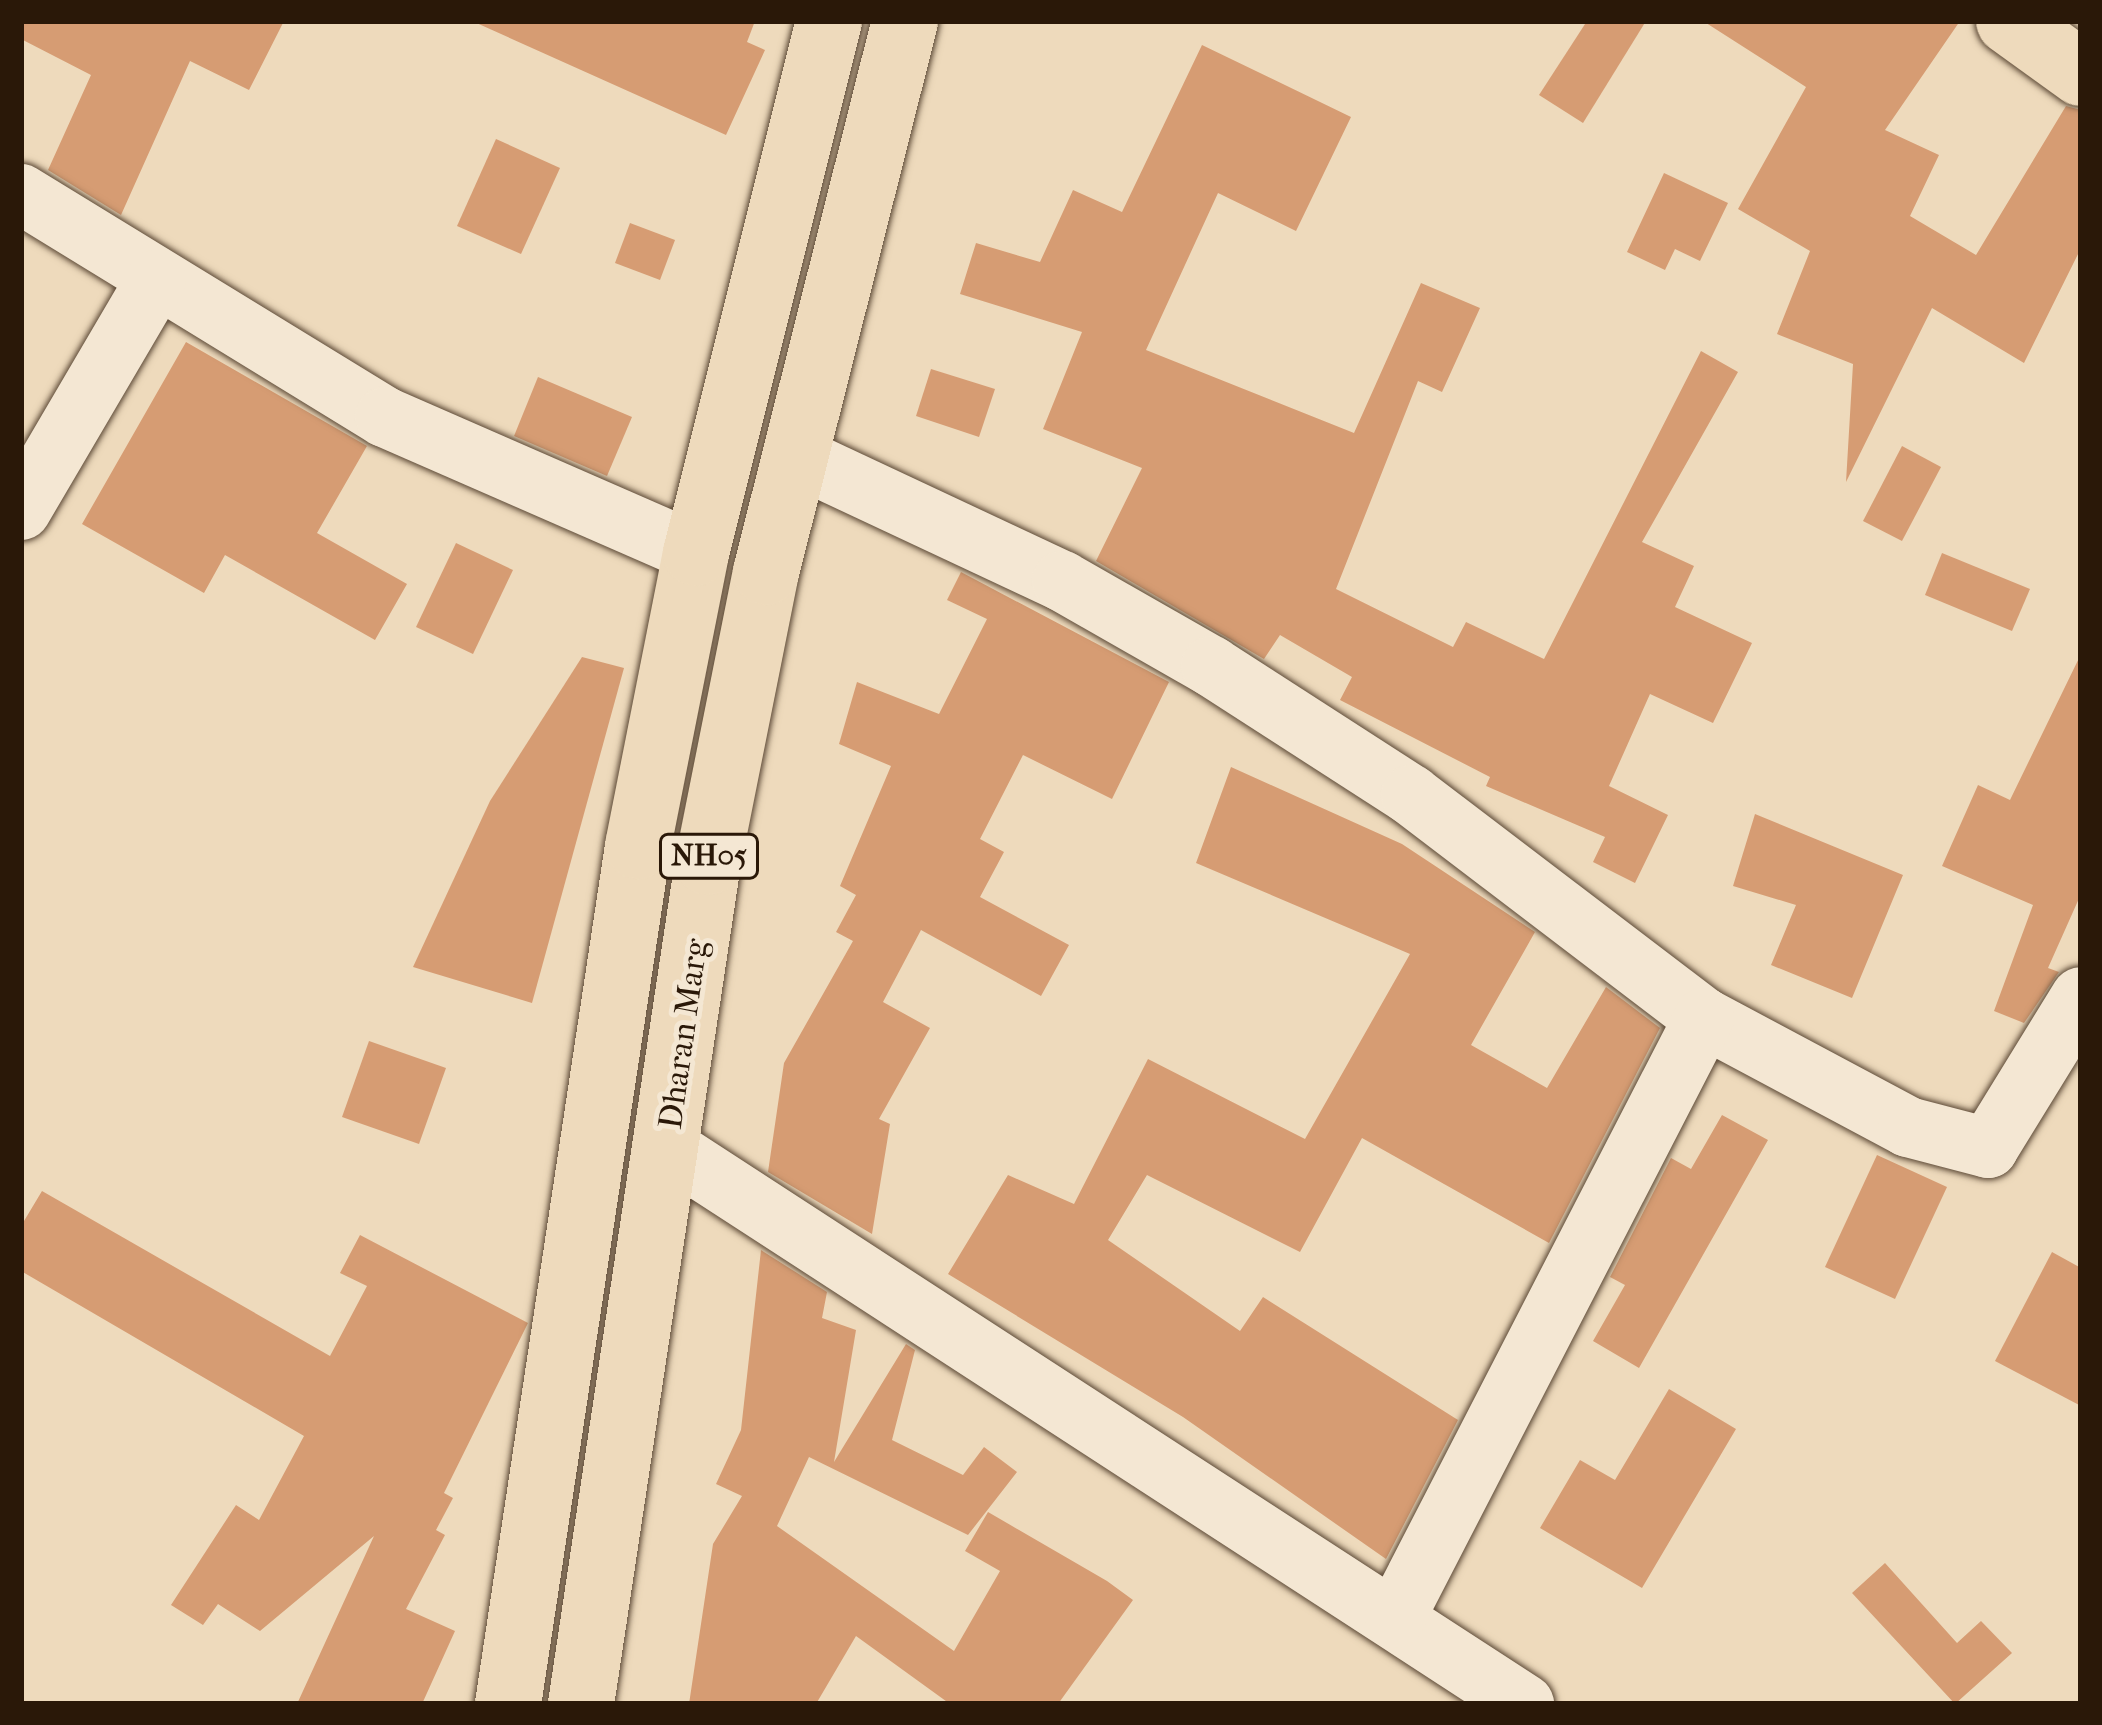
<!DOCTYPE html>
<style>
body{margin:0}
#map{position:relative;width:2102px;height:1725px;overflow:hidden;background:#eedabc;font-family:"IM FELL French Canon",serif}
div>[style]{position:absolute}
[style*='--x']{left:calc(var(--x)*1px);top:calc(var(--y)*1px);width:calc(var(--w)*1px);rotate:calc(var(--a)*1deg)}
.building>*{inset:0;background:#d69c73}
.roads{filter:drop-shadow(0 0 3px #5b4835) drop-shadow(0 0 3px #5b4835)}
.minor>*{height:60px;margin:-30px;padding:0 30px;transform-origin:30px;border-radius:30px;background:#f4e7d3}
.major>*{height:66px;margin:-33px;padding:0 33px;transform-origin:33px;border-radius:33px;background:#eedabc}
span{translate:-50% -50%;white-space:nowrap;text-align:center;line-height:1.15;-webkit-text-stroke:10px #f4e7d3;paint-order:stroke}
.shield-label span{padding:3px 9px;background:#f4e7d3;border:3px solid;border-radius:9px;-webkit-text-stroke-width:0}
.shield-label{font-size:30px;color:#2a1808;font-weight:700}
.street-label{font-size:33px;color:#2a1808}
.frame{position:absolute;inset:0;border:24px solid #2a1808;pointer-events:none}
</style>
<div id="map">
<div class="building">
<i style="clip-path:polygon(21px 21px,284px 21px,249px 90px,190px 61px,121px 215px,48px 170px,91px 75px,21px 39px)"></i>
<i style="clip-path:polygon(472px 21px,755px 21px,747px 42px,765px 50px,726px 135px)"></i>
<i style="clip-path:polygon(1587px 21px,1646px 21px,1583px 123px,1539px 95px)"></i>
<i style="clip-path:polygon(1703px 21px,1960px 21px,1885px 130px,1939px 155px,1910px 216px,1976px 255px,2066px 106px,2081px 110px,2081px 248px,2024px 363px,1932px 308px,1846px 482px,1853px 364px,1777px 334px,1810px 251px,1738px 209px,1806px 87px)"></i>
<i style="clip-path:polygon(1202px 45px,1351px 117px,1296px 231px,1218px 193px,1146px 350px,1354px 433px,1421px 283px,1480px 308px,1442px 392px,1418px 381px,1336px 589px,1453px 647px,1466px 622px,1544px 659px,1701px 351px,1738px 372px,1642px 542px,1694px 566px,1675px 607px,1752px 643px,1713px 723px,1650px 694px,1609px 786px,1668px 815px,1635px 883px,1593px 862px,1605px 837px,1486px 786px,1490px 777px,1340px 700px,1352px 677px,1280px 635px,1264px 659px,1096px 561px,1142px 468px,1043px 429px,1082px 332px,960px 294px,976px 243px,1040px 262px,1073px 190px,1122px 212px)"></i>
<i style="clip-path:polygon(496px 139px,560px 168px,521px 254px,457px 226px)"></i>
<i style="clip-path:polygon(1664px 173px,1728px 203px,1700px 261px,1675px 249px,1665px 270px,1627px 252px)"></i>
<i style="clip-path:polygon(630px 223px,675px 240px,660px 280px,615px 263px)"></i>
<i style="clip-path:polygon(186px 342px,367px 446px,317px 533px,407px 584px,375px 640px,225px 555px,204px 593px,82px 524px)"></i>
<i style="clip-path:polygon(931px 369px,995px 389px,979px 437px,916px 416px)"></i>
<i style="clip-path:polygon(538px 377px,632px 417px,607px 476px,514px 436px)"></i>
<i style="clip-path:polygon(1902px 446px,1941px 467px,1902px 541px,1863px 521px)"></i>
<i style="clip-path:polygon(456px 543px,513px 570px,473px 654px,416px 627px)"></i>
<i style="clip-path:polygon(1942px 553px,2030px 589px,2012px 631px,1925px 595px)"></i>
<i style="clip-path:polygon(961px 572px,1169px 682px,1112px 799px,1023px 755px,980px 839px,1004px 852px,980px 897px,1069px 945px,1041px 996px,921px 930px,883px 1002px,930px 1028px,879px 1119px,890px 1124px,872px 1234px,768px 1172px,784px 1063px,853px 941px,836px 932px,856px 895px,840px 886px,891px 766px,839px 744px,857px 682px,939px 714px,987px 619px,947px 600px)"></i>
<i style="clip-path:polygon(2081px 654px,2081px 894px,2048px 968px,2059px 972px,2024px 1023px,1994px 1011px,2033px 905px,1942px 866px,1978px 785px,2010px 800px)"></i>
<i style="clip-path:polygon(582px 657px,624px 668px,532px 1003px,413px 967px,490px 801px)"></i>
<i style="clip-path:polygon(1231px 767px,1402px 844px,1535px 932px,1471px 1045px,1547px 1088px,1606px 987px,1660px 1028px,1549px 1243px,1362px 1138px,1300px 1252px,1147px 1175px,1108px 1240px,1240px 1331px,1263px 1297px,1458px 1420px,1386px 1559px,1183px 1417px,948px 1274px,1008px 1175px,1074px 1204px,1148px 1059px,1305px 1139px,1410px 954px,1196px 863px)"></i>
<i style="clip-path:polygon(1755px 814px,1903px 875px,1852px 998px,1771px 965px,1796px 905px,1733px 886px)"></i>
<i style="clip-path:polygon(369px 1041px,446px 1068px,419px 1144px,342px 1117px)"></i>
<i style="clip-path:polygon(1722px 1115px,1768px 1140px,1639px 1368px,1593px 1341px,1625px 1285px,1610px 1277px,1671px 1158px,1691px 1169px)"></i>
<i style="clip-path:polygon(1877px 1155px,1947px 1187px,1895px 1299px,1825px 1267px)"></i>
<i style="clip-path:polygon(42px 1191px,330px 1356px,367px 1286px,340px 1273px,360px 1235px,528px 1323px,444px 1493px,453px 1498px,436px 1530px,445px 1535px,406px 1609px,455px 1631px,422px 1704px,297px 1704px,374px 1536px,260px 1631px,218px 1604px,203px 1625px,171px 1605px,236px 1505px,259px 1520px,304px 1436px,21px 1271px,21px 1226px)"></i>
<i style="clip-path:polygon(761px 1250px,827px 1292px,822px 1318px,856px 1330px,834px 1462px,906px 1344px,915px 1350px,892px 1440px,963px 1475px,984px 1447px,1017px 1472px,968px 1535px,809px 1457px,777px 1526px,954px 1651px,1000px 1571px,965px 1551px,988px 1512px,1107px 1581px,1133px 1600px,1058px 1704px,950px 1704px,856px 1636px,816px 1704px,689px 1704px,713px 1544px,742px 1496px,716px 1484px,741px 1430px)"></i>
<i style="clip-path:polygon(2052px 1252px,2081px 1268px,2081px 1406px,1995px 1361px)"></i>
<i style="clip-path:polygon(1669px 1389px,1736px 1429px,1642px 1588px,1540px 1528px,1580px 1460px,1615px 1480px)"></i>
<i style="clip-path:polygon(1885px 1563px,1957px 1643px,1981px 1621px,2012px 1653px,1955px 1704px,1852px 1593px)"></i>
</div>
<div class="roads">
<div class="minor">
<i style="--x:21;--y:194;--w:427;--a:31.5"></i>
<i style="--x:385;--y:417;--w:339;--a:23.6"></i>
<i style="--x:793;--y:455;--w:297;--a:25.1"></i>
<i style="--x:1062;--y:581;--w:172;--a:29.7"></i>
<i style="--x:1211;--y:666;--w:238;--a:32.8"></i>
<i style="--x:1411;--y:795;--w:368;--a:37.3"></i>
<i style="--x:1704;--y:1018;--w:231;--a:28.1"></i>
<i style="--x:1908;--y:1127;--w:83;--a:14.7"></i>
<i style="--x:1988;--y:1148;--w:177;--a:-58.4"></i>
<i style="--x:21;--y:510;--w:267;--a:-59.6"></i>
<i style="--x:668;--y:1148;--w:1021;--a:33.01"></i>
<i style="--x:1395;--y:1618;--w:675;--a:-62.75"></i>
</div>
<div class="major">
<i style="--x:2009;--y:21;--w:89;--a:35.8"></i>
<i style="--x:508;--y:1704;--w:868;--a:-81.38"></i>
<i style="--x:638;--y:846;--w:299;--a:-78.8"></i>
<i style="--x:696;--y:553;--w:548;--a:-75.96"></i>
<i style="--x:581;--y:1704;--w:852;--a:-81.42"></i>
<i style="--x:708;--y:862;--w:296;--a:-78.7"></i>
<i style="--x:766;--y:572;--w:568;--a:-75.84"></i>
</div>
</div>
<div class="shield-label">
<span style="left:709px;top:856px">NH05</span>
</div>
<div class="street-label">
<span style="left:684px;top:1034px;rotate:-82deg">Dharan Marg</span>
</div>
<div class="frame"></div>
</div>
